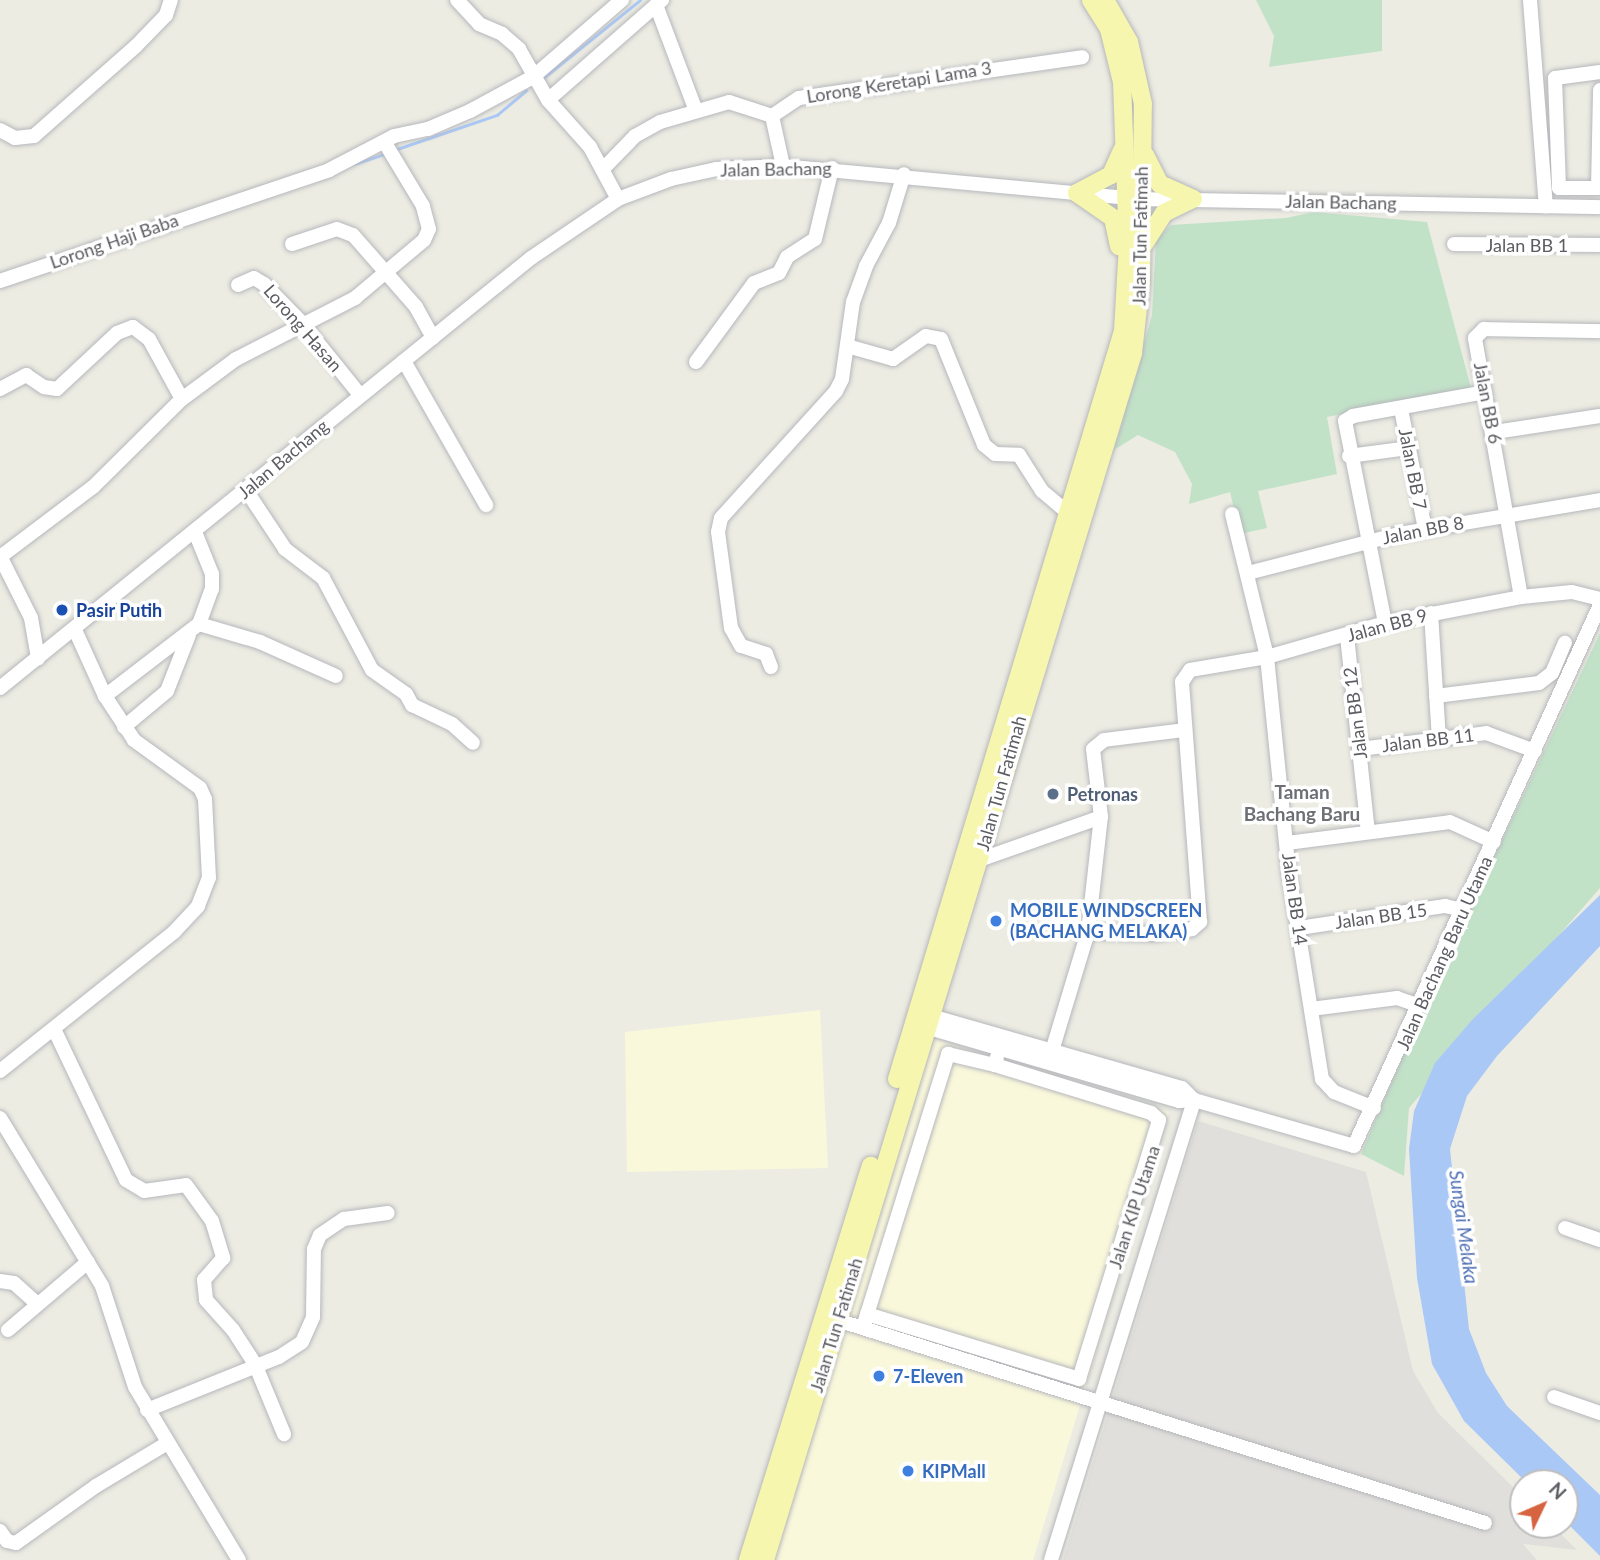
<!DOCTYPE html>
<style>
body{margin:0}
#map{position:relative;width:1600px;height:1560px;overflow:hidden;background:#ecece3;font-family:Lato,sans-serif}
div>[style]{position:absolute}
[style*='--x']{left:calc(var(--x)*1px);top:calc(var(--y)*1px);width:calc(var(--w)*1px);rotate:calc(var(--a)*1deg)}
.commercial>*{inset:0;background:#faf8db}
.industrial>*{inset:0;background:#e0dfdb}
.green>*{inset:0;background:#c2e2c8}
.water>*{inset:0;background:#aac8f6}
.stream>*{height:2.5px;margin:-1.25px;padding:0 1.25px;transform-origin:1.25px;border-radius:1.25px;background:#aac8f6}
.roads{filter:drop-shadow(0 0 2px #b6b7bc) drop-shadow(0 0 2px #b6b7bc)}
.minor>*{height:14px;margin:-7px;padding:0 7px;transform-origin:7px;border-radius:7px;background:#fff}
.major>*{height:18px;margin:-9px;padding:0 9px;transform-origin:9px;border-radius:9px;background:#f6f6af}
.dots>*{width:19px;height:19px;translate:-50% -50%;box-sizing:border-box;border:4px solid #fff;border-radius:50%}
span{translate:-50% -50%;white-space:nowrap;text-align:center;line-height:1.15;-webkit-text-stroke:7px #fff;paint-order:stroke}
.street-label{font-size:18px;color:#5c5d62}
.transit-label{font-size:18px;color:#164399;font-weight:700}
.left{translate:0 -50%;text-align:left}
.service-label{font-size:18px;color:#4e5e75;font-weight:700}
.shop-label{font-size:18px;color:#366cbe;font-weight:700}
.neighbourhood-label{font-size:19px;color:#6d6f74;font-weight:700}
.water-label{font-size:19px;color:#5071b6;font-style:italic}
.north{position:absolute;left:1509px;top:1469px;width:70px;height:70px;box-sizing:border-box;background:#fff;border:2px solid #bebec0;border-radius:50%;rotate:46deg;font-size:19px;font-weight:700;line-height:28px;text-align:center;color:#5c5d62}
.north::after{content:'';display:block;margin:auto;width:24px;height:32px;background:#d66440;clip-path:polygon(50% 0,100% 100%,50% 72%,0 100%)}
</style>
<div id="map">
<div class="commercial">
<i style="clip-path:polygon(820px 1010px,828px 1168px,627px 1172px,625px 1032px)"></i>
<i style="clip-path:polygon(934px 1039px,1169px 1112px,1033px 1560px,774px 1560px)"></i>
</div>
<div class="industrial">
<i style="clip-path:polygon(1198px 1121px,1366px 1172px,1413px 1371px,1438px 1413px,1523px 1497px,1523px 1525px,1552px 1525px,1577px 1550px,1523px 1544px,1537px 1560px,1063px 1560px)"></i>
</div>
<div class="green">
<i style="clip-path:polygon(1256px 0,1382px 0,1382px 51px,1269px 67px,1274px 36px)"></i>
<i style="clip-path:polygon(1314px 212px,1427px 222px,1471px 388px,1327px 417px,1337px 474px,1258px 491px,1267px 528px,1240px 534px,1230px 492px,1189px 504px,1192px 484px,1175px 452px,1138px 435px,1114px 450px,1152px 315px,1156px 240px,1171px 225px,1286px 218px)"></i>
<i style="clip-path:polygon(1600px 633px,1600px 888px,1409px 1108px,1404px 1176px,1361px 1154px,1429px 995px)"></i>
</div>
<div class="water">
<i style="clip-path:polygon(1600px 895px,1600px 946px,1497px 1056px,1467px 1096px,1450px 1149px,1469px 1329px,1486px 1373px,1507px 1406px,1600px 1495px,1600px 1556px,1565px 1521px,1565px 1483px,1527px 1483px,1464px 1421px,1432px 1364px,1417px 1278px,1409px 1149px,1414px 1111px,1435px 1063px,1472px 1020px)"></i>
</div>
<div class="stream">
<i style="--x:541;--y:80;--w:127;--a:-38.9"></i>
<i style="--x:397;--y:149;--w:106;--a:-18.8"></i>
<i style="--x:497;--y:115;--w:38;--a:-40"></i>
<i style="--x:354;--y:164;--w:32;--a:-18"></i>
</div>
<div class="roads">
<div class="minor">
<i style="--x:457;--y:0;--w:33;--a:47"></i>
<i style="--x:479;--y:24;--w:25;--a:23"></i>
<i style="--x:502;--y:34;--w:23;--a:41"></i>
<i style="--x:519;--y:49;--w:59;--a:60.4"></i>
<i style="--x:548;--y:100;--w:63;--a:48.2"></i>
<i style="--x:590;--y:147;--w:59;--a:61.7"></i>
<i style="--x:1530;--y:0;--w:207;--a:85.6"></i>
<i style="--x:656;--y:5;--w:113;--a:69.3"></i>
<i style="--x:1600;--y:72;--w:45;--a:172.4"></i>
<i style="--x:1555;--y:78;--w:110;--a:87.9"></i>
<i style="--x:1559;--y:188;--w:39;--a:0"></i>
<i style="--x:1598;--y:188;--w:98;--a:-88.8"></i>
<i style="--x:548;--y:100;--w:152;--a:-41.3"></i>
<i style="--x:0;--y:130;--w:17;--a:28"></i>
<i style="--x:15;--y:138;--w:19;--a:-6"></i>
<i style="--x:34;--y:136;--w:136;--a:-41.4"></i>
<i style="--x:136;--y:46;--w:43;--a:-45.9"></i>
<i style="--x:166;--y:15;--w:16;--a:-72"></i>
<i style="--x:783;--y:166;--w:51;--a:-102.4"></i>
<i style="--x:772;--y:116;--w:32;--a:-34"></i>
<i style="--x:799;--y:98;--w:286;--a:-8.2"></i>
<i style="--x:604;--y:168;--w:45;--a:-45.9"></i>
<i style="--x:635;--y:136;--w:29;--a:-29"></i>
<i style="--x:660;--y:122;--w:72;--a:-16.2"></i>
<i style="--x:729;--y:102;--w:45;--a:18"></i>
<i style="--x:292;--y:244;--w:47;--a:-18.4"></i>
<i style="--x:337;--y:229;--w:17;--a:21"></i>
<i style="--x:353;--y:235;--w:96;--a:48.8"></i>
<i style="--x:416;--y:307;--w:35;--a:61"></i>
<i style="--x:1454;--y:244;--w:146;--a:0.4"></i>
<i style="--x:0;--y:281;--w:347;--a:-18.6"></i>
<i style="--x:329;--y:170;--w:73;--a:-27.6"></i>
<i style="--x:394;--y:136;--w:35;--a:-12"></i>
<i style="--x:428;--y:129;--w:46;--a:-23.2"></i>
<i style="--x:470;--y:111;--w:72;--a:-28.4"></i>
<i style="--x:533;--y:77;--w:118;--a:-40.9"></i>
<i style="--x:238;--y:285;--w:17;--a:-24"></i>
<i style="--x:254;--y:278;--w:12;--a:31"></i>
<i style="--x:264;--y:284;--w:54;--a:45.7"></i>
<i style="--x:302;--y:323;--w:92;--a:51.1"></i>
<i style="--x:847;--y:346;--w:48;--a:15.8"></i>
<i style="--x:893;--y:359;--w:40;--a:-34.9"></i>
<i style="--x:926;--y:336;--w:15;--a:11"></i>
<i style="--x:941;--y:339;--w:114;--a:67.9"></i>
<i style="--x:984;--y:445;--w:14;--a:39"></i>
<i style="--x:995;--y:454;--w:24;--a:2"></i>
<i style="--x:1019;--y:455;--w:43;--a:57.4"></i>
<i style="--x:1042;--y:491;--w:34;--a:40"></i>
<i style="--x:404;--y:361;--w:166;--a:60.3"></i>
<i style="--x:696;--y:362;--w:98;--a:-53.7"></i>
<i style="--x:754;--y:283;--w:27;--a:-22"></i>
<i style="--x:779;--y:273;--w:18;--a:-63"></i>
<i style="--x:787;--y:257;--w:33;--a:-33"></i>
<i style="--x:815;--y:239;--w:73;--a:-76.5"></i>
<i style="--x:0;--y:389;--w:30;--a:-28"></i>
<i style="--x:26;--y:375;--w:22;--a:34"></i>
<i style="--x:44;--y:387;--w:13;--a:9"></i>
<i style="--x:57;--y:389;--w:82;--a:-43"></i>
<i style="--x:117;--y:333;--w:17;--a:-21"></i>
<i style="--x:133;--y:327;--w:20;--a:37"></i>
<i style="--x:149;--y:339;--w:68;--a:61.2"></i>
<i style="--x:1401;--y:409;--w:122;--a:78.7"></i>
<i style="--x:1495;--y:432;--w:106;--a:-8.7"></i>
<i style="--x:1349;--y:456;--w:61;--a:-7.6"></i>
<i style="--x:246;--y:490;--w:71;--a:56.5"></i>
<i style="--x:285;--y:549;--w:48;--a:37.3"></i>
<i style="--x:323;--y:578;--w:104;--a:62"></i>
<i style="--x:372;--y:670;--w:42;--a:35.2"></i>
<i style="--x:406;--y:694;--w:13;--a:61"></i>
<i style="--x:412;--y:705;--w:44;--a:25.4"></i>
<i style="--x:452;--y:724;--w:28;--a:42"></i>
<i style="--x:1232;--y:514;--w:147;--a:76.2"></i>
<i style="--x:1267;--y:657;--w:217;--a:84.2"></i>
<i style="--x:1289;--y:873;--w:209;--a:80.9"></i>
<i style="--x:1322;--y:1079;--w:18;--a:47"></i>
<i style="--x:1334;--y:1092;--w:43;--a:21.8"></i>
<i style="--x:0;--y:556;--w:69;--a:63.4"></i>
<i style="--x:31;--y:618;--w:41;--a:80.1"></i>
<i style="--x:0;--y:557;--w:116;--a:-37"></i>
<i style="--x:93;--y:487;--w:125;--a:-44.7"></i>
<i style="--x:182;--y:399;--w:67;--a:-36.5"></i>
<i style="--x:236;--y:359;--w:134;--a:-27.1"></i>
<i style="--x:355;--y:298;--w:90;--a:-40"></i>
<i style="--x:424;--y:240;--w:12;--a:-66"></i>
<i style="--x:429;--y:229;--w:24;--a:-105"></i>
<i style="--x:423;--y:206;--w:74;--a:-121.1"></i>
<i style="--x:1248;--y:573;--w:156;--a:-14.5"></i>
<i style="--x:1399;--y:534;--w:204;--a:-9.6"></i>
<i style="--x:1521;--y:597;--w:263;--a:-100.1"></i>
<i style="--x:1475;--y:338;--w:13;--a:-45"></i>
<i style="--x:1484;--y:329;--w:116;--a:1"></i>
<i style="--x:1431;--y:613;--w:126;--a:86.4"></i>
<i style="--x:1385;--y:623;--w:206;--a:-101.2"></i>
<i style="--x:1345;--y:421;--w:9;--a:-32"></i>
<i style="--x:1353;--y:416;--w:134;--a:-10.3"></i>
<i style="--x:199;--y:624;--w:64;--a:16.4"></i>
<i style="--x:260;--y:642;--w:83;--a:24.1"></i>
<i style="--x:1347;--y:636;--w:197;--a:83.9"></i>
<i style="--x:771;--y:667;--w:14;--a:-111"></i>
<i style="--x:766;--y:654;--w:26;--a:-162"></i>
<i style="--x:741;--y:646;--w:21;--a:-119"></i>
<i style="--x:731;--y:628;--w:97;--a:-97.7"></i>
<i style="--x:718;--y:532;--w:14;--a:-78"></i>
<i style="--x:721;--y:518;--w:171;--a:-47.8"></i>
<i style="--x:836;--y:391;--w:13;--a:-63"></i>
<i style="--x:842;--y:379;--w:78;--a:-81.9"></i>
<i style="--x:853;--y:302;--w:38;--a:-70"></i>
<i style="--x:866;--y:266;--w:49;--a:-61.9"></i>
<i style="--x:889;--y:223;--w:51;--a:-73"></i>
<i style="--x:0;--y:688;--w:683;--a:-39"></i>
<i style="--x:531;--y:258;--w:105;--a:-34.1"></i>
<i style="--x:618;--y:199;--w:57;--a:-20.7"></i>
<i style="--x:671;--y:179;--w:46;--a:-12.5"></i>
<i style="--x:716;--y:169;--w:67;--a:-2.6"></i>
<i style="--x:783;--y:166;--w:360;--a:5.3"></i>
<i style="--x:1141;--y:199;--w:459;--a:1"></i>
<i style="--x:105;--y:696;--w:118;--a:-37.5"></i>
<i style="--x:199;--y:624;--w:37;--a:-70"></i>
<i style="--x:212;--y:589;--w:15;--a:-90"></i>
<i style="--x:212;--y:574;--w:45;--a:-112"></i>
<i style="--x:1436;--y:696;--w:104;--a:-7.2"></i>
<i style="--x:1539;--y:683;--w:16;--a:-38"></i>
<i style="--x:1552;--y:673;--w:33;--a:-67"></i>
<i style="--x:124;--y:727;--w:56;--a:-39.9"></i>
<i style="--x:167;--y:691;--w:60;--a:-68.6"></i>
<i style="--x:1360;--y:749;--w:127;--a:-7.2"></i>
<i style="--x:1486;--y:733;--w:52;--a:20.2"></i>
<i style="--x:1287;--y:843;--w:164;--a:-7.3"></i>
<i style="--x:1450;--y:822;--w:48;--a:24.4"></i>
<i style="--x:979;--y:860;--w:129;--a:-19.4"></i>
<i style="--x:1299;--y:928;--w:148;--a:-8.6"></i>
<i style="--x:1445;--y:906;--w:18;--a:13"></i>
<i style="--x:1088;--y:932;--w:66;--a:1.7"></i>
<i style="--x:1154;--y:934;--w:38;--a:-7"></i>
<i style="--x:1192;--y:929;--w:11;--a:-41"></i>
<i style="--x:1200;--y:922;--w:241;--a:-94.3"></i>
<i style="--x:1182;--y:682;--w:14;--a:-56"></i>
<i style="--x:1190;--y:670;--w:78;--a:-9.6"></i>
<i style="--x:1267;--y:657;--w:123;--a:-16.1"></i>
<i style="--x:1385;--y:623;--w:138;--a:-10.8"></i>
<i style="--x:1521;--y:597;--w:51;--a:-5.6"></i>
<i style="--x:1572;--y:592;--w:29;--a:14"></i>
<i style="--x:1311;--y:1009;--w:87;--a:-7.3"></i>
<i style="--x:1397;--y:998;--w:24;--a:19"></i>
<i style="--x:924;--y:1014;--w:268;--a:16"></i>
<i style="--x:1182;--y:1088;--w:17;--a:45"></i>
<i style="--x:919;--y:1025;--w:271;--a:16.3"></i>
<i style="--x:1179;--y:1101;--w:15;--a:-4"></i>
<i style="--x:1194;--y:1100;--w:166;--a:16"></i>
<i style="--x:1354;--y:1146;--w:594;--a:-65.55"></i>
<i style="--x:54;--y:1029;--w:167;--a:64.5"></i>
<i style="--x:126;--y:1180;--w:21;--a:31"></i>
<i style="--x:144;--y:1191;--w:42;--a:-8.1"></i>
<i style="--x:186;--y:1185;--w:44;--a:54.2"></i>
<i style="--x:212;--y:1221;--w:39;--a:73"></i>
<i style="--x:223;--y:1258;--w:29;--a:131"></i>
<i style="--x:204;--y:1280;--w:20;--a:84"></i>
<i style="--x:206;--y:1300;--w:40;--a:48"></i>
<i style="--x:233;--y:1330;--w:40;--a:57.1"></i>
<i style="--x:255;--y:1364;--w:76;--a:67.5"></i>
<i style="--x:1052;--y:1051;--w:124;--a:-73.2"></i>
<i style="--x:1088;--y:932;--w:116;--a:-83.6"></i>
<i style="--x:1101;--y:817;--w:68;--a:-96.7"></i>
<i style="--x:1093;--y:749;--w:14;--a:-39"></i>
<i style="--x:1104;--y:740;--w:81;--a:-7.1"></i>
<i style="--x:0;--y:1071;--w:223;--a:-38.6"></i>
<i style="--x:174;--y:932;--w:35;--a:-47"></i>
<i style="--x:198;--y:906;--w:30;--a:-69"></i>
<i style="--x:209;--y:878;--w:79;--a:-92.9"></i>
<i style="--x:205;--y:799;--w:12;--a:-114"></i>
<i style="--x:200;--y:788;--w:82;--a:-144"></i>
<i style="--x:134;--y:740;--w:53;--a:-123.4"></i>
<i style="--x:105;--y:696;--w:72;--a:-114.4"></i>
<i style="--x:0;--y:1118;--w:197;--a:58.7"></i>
<i style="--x:102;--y:1286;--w:106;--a:71.9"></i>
<i style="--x:135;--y:1387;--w:202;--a:59"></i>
<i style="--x:1565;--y:1228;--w:37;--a:19"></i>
<i style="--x:0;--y:1281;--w:14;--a:8"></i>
<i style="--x:14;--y:1283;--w:30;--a:42"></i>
<i style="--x:867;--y:1314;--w:222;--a:17"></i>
<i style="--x:1079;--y:1379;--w:271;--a:-72.8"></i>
<i style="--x:1159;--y:1120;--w:11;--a:-139"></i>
<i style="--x:1151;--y:1113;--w:163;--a:-162.9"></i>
<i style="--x:837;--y:1320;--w:679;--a:17.39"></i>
<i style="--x:865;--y:1321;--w:280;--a:-72.7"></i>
<i style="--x:948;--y:1054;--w:48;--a:13.2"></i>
<i style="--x:995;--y:1065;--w:8;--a:-76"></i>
<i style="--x:8;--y:1330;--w:105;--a:-40.4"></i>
<i style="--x:1554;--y:1397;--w:49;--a:19.2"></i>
<i style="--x:147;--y:1410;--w:142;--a:-21.9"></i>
<i style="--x:279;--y:1357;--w:27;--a:-33"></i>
<i style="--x:302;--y:1342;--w:27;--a:-66"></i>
<i style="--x:313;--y:1317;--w:68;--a:-89.2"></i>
<i style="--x:314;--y:1249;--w:15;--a:-67"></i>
<i style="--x:320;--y:1235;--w:29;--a:-34"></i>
<i style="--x:344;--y:1219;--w:44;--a:-7.8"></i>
<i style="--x:0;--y:1531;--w:12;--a:55"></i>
<i style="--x:7;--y:1541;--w:9;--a:13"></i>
<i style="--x:16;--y:1543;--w:98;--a:-35.5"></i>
<i style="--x:96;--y:1486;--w:82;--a:-31"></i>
<i style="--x:1051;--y:1560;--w:482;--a:-72.7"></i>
</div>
<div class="major">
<i style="--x:1145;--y:155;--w:33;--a:63"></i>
<i style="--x:1160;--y:184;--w:36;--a:24"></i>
<i style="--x:1077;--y:193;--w:44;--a:34.8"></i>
<i style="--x:1113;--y:218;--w:29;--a:78"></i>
<i style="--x:1077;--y:193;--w:38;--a:-28"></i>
<i style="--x:1111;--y:175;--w:27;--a:-66"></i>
<i style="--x:1144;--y:244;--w:37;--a:-57"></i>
<i style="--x:1164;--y:213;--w:32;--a:-26"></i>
<i style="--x:897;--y:1079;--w:781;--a:-73.19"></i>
<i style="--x:1123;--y:331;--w:86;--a:-86.7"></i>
<i style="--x:1128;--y:245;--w:163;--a:-92.1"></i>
<i style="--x:1122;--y:82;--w:55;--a:-103.8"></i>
<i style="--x:1109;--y:29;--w:34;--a:-122"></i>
<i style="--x:748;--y:1560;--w:413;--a:-72.7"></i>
<i style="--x:765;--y:1560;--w:1262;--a:-73.04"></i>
<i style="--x:1133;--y:353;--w:72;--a:-83.7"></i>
<i style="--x:1141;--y:281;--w:177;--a:-89.4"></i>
<i style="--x:1143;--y:104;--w:64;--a:-102.7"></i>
<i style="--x:1129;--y:42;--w:48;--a:-119.7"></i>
</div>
</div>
<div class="dots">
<i style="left:62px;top:610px;background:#1a4fb4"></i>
<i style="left:1053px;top:794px;background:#5c6f8a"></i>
<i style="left:996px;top:921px;background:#3f7fe0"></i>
<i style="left:879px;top:1376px;background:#3f7fe0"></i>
<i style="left:908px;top:1471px;background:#3f7fe0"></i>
</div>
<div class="street-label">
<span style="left:899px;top:82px;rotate:-9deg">Lorong Keretapi Lama 3</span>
<span style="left:776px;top:169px;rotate:-1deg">Jalan Bachang</span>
<span style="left:1341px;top:202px;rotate:1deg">Jalan Bachang</span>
<span style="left:1140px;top:236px;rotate:-89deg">Jalan Tun Fatimah</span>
<span style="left:114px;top:241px;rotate:-19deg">Lorong Haji Baba</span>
<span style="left:1527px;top:245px">Jalan BB 1</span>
<span style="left:303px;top:328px;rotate:49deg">Lorong Hasan</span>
<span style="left:1488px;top:403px;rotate:79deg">Jalan BB 6</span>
<span style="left:283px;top:459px;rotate:-40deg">Jalan Bachang</span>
<span style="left:1413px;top:469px;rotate:79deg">Jalan BB 7</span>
<span style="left:1423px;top:530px;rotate:-11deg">Jalan BB 8</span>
<span style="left:1387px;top:625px;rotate:-15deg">Jalan BB 9</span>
<span style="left:1355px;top:713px;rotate:-97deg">Jalan BB 12</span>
<span style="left:1428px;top:740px;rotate:-7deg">Jalan BB 11</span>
<span style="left:1001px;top:783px;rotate:-74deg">Jalan Tun Fatimah</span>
<span style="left:1295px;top:899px;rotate:82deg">Jalan BB 14</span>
<span style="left:1381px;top:916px;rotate:-8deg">Jalan BB 15</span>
<span style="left:1444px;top:953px;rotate:-66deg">Jalan Bachang Baru Utama</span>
<span style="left:1134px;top:1207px;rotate:-72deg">Jalan KIP Utama</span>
<span style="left:836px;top:1325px;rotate:-73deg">Jalan Tun Fatimah</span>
</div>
<div class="transit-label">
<span class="left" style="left:76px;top:610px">Pasir Putih</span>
</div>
<div class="service-label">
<span class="left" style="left:1067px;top:794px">Petronas</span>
</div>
<div class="shop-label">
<span class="left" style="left:1010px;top:921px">MOBILE WINDSCREEN<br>(BACHANG MELAKA)</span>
<span class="left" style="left:893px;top:1376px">7-Eleven</span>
<span class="left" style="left:922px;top:1471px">KIPMall</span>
</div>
<div class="neighbourhood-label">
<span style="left:1302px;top:803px">Taman<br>Bachang Baru</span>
</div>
<div class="water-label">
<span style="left:1464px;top:1227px;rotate:82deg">Sungai Melaka</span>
</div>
<div class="north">N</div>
</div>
